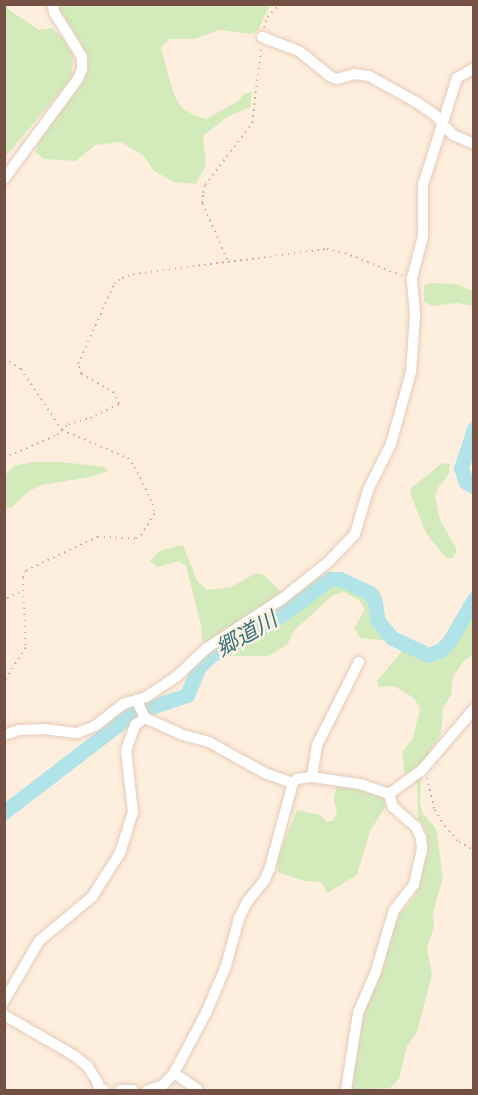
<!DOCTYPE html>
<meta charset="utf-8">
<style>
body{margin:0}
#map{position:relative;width:478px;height:1095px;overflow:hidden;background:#feeedd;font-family:"Sofia Sans Condensed","Noto Sans JP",sans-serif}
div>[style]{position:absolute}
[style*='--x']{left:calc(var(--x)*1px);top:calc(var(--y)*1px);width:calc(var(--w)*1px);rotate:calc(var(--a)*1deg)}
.green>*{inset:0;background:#d3ebbb}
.river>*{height:15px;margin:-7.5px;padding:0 7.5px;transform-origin:7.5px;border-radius:7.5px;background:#b1e4e8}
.path>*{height:1.5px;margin-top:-0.75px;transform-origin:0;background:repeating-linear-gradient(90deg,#d9ab97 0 1.5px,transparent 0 6px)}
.roads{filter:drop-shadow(0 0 2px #e4cbbc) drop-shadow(0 0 2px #e4cbbc)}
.minor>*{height:10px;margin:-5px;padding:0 5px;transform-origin:5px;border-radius:5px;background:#fff}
span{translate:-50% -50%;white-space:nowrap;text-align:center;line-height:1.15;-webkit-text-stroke:5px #fff2e5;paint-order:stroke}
.water-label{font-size:22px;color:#38767c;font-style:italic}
.frame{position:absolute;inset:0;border:6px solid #745144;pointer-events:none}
</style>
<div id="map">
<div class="green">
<i style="clip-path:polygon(60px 5px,270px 5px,258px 30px,251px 34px,220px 30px,194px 39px,169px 39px,161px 48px,174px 95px,182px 108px,196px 116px,206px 119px,240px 100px,243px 94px,252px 92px,250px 107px,227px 117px,203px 136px,206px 165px,196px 184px,174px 182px,154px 171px,143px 155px,120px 142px,95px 145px,76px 161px,44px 159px,35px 152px,43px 132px,77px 90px,86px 70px,83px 46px,60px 10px)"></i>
<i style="clip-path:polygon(5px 7px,39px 30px,52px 28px,62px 37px,73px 55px,72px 78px,5px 157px)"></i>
<i style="clip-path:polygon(432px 283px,456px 284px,473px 291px,473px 306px,457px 303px,432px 306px,424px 302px,424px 285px)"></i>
<i style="clip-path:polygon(33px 462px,62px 462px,105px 467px,108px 471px,90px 477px,42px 485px,29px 491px,12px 507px,5px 508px,5px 475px,14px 466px)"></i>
<i style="clip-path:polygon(442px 463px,450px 464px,449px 474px,438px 488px,435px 496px,440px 520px,457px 550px,453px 558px,446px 558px,426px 533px,409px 490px)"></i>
<i style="clip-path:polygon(183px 545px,197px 581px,207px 590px,231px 587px,256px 573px,264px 575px,283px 594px,306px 586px,320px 577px,344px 575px,378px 590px,382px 597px,386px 625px,392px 631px,390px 641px,361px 638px,354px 629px,365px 609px,359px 600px,344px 592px,333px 595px,294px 631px,287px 645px,268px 656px,219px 656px,202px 641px,201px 625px,186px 566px,179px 561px,157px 567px,150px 561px,159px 551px)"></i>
<i style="clip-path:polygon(473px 611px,473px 654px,463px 662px,453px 677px,451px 696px,443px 707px,441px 734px,421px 765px,420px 802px,422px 812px,436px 829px,443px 877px,433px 913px,434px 927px,427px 947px,432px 975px,417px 1032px,407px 1046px,399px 1079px,390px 1088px,351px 1090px,363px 1016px,382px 969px,392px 931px,400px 914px,415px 896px,428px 848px,426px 831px,418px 818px,417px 783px,404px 771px,402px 752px,413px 738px,420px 708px,414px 698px,394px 686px,379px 687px,377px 681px,403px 650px,424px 661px,440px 658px,453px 648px)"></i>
<i style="clip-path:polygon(364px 786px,383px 794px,386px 806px,370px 831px,357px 875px,327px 893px,321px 882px,304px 881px,278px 872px,278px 857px,297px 810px,320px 815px,326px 821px,333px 821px,337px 813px,334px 799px,336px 787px)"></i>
</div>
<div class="river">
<i style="--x:474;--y:429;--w:41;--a:108.4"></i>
<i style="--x:461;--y:468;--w:15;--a:70"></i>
<i style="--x:466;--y:482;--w:9;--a:27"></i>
<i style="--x:4;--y:812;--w:163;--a:-37.5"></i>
<i style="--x:133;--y:713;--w:57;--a:-18.4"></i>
<i style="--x:187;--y:695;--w:30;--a:-67"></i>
<i style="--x:199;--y:667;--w:16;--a:-45"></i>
<i style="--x:210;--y:656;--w:84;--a:-29.9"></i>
<i style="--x:283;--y:614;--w:59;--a:-36.7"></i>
<i style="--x:330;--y:579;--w:10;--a:0"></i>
<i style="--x:340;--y:579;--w:33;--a:25"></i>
<i style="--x:370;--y:593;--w:11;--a:63"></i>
<i style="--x:375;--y:603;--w:18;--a:81"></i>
<i style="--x:378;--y:621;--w:22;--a:51"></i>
<i style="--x:392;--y:638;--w:40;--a:25"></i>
<i style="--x:428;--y:655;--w:14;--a:-21"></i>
<i style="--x:441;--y:650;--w:11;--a:-45"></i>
<i style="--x:449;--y:642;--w:50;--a:-59.8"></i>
</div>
<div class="path">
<i style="--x:264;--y:28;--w:11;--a:-75"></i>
<i style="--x:267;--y:17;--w:18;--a:-45"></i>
<i style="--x:227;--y:260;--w:62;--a:-113.7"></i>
<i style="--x:202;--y:203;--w:10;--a:-84"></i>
<i style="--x:203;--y:193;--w:8;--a:-76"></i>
<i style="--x:205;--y:185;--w:78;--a:-52.8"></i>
<i style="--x:252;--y:123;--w:77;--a:-83.2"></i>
<i style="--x:4;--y:359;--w:20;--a:30"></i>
<i style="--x:21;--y:369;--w:73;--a:56.1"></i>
<i style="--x:62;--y:430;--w:72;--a:23"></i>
<i style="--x:128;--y:458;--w:11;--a:52"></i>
<i style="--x:135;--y:467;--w:41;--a:64.1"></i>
<i style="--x:153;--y:504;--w:10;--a:79"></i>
<i style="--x:155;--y:514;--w:25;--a:122"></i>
<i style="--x:142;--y:535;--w:8;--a:150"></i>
<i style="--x:135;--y:539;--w:37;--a:-177"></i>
<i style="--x:98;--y:537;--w:80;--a:154.7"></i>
<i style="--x:26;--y:571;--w:8;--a:113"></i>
<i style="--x:23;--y:578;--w:70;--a:87.5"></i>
<i style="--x:26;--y:648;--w:40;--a:122.9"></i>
<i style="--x:4;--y:458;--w:58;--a:-23.5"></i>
<i style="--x:57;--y:435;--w:16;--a:-45"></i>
<i style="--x:68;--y:424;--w:23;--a:-15"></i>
<i style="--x:90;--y:418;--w:32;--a:-26"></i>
<i style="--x:119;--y:404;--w:12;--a:-114"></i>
<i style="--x:114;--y:393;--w:38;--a:-150"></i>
<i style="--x:81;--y:374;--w:10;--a:-107"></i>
<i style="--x:78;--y:364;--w:88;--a:-65.8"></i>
<i style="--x:114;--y:284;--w:10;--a:-37"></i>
<i style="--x:122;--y:278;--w:12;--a:-20"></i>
<i style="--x:133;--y:274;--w:196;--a:-7.3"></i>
<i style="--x:327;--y:249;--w:18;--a:13"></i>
<i style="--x:345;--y:253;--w:62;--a:21.6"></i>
<i style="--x:4;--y:604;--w:7;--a:-63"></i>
<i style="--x:7;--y:598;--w:17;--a:-25"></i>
<i style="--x:427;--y:778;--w:33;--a:76"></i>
<i style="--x:435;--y:810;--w:19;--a:58"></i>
<i style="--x:445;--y:826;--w:21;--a:49"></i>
<i style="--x:459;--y:842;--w:17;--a:28"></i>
</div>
<div class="roads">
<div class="minor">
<i style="--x:262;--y:37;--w:40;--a:21"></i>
<i style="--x:299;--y:51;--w:41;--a:39.1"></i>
<i style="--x:331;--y:77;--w:6;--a:18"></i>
<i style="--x:337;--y:79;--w:18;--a:-16"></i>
<i style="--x:354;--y:74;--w:15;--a:8"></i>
<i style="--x:369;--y:76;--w:54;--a:29"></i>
<i style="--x:416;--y:102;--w:23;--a:34"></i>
<i style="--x:435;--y:115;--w:27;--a:48"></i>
<i style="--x:453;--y:135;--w:23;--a:23"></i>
<i style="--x:4;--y:179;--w:124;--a:-53.5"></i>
<i style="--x:78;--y:79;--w:11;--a:-68"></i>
<i style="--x:82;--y:69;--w:12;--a:-90"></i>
<i style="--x:82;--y:57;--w:53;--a:-121.9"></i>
<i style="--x:54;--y:12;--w:8;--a:-97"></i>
<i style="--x:137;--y:701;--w:19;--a:65"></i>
<i style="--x:145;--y:718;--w:42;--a:24.1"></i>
<i style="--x:183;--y:735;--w:27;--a:15"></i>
<i style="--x:209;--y:742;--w:64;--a:29"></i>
<i style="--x:265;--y:773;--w:30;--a:20"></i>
<i style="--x:4;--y:735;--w:16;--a:-18"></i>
<i style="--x:19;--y:730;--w:25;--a:-2"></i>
<i style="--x:44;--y:729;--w:33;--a:7"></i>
<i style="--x:77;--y:733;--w:19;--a:-21"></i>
<i style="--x:95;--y:726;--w:36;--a:-38"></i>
<i style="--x:123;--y:704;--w:24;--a:-17"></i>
<i style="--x:146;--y:697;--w:36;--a:-34"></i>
<i style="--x:176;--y:677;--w:42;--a:-43.1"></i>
<i style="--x:207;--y:648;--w:90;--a:-33.2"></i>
<i style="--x:282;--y:599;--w:59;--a:-38.8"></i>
<i style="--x:328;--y:562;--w:39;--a:-46"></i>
<i style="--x:355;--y:534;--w:46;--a:-73.5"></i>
<i style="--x:368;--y:490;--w:51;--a:-63.4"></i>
<i style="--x:391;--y:444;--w:75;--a:-74.5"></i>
<i style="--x:411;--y:372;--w:57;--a:-86"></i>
<i style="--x:415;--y:315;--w:37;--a:-95"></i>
<i style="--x:412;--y:278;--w:43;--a:-75.3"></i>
<i style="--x:423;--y:236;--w:51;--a:-90"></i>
<i style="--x:423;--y:185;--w:112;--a:-72.4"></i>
<i style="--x:457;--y:78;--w:20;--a:-30"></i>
<i style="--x:312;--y:777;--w:32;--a:-81"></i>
<i style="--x:317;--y:745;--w:93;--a:-63.2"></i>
<i style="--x:4;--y:1001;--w:69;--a:-59.7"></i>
<i style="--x:39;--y:941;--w:69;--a:-39.7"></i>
<i style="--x:92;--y:897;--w:52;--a:-57.5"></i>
<i style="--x:120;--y:853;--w:43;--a:-72.4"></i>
<i style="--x:133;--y:812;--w:61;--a:-96.5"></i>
<i style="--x:126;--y:751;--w:28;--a:-71"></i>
<i style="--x:135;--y:725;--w:12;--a:-35"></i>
<i style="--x:4;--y:1015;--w:82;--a:30"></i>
<i style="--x:75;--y:1056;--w:17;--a:40"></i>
<i style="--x:88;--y:1067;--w:19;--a:58"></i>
<i style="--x:98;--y:1083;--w:5;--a:79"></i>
<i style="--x:99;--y:1088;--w:5;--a:22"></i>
<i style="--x:174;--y:1073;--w:29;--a:35"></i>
<i style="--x:120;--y:1090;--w:13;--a:0"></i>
<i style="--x:148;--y:1090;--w:15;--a:-16"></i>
<i style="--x:162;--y:1086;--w:18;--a:-47"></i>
<i style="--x:174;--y:1073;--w:68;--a:-61.9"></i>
<i style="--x:206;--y:1013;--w:51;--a:-66.9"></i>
<i style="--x:226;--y:966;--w:50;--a:-74.8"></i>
<i style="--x:239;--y:918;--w:18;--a:-63"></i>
<i style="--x:247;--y:902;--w:28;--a:-51"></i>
<i style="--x:265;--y:880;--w:14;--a:-69"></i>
<i style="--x:270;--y:867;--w:87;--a:-74.7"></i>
<i style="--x:293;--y:783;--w:6;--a:-45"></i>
<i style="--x:297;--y:779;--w:15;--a:-8"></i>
<i style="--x:312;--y:777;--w:49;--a:8.3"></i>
<i style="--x:360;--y:784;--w:31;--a:19"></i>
<i style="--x:346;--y:1090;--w:78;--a:-81.1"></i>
<i style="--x:358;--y:1013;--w:43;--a:-66.4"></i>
<i style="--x:375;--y:974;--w:67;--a:-73.5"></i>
<i style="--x:394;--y:910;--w:33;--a:-52"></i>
<i style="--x:414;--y:884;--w:36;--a:-77"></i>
<i style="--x:422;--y:849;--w:11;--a:-95"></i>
<i style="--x:421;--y:838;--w:12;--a:-114"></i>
<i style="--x:416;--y:827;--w:30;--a:-139"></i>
<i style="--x:393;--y:807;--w:14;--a:-107"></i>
<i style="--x:389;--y:794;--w:41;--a:-36"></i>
<i style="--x:422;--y:770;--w:80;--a:-49.6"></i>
</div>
</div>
<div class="water-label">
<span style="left:247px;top:635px;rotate:-30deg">郷道川</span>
</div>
<div class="frame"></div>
</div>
